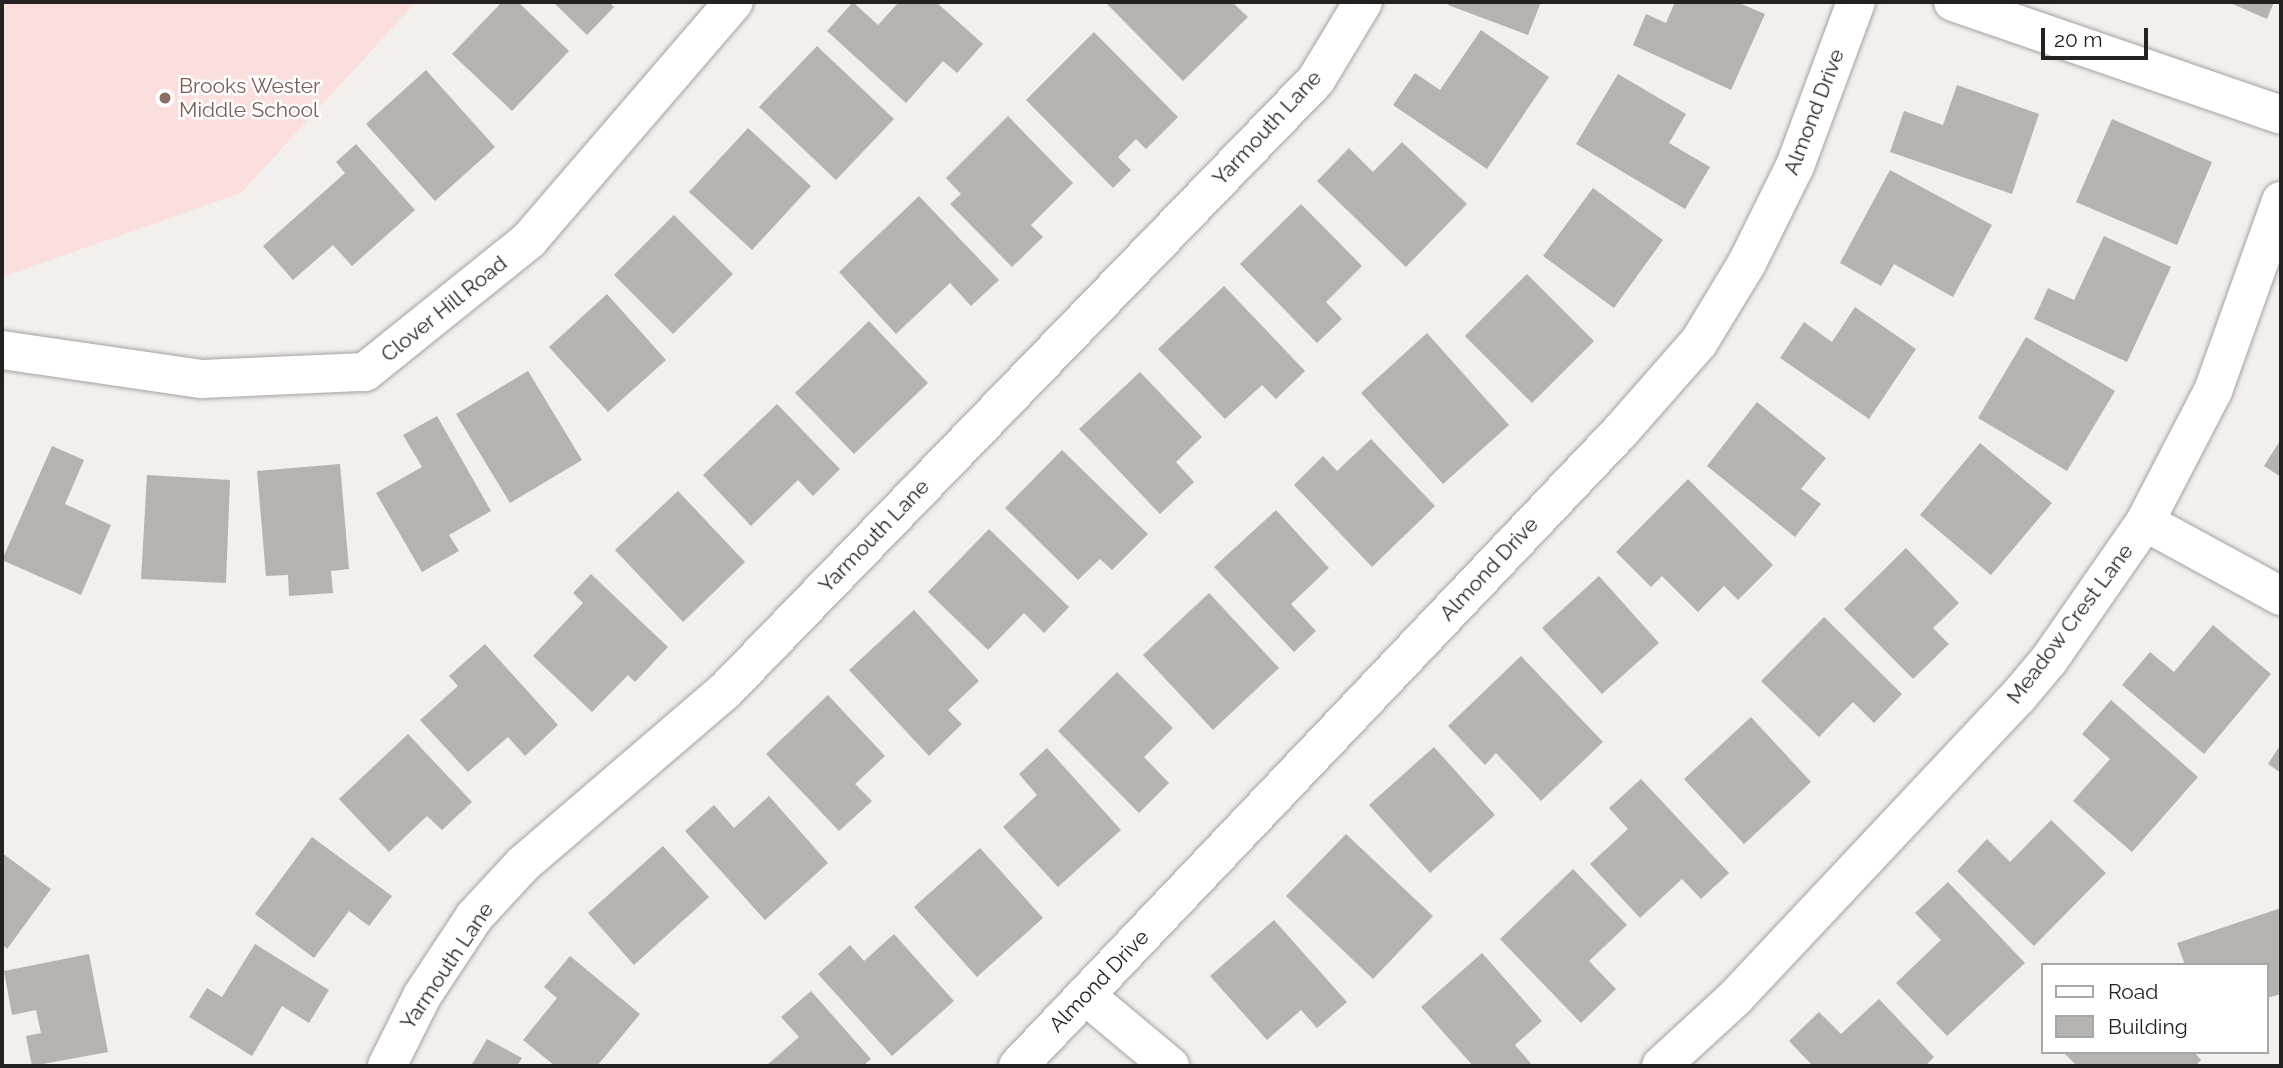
<!DOCTYPE html>
<style>
body{margin:0}
#map{position:relative;width:2283px;height:1068px;overflow:hidden;background:#f3efed;font-family:Raleway,sans-serif}
div>[style]{position:absolute}
[style*='--x']{left:calc(var(--x)*1px);top:calc(var(--y)*1px);width:calc(var(--w)*1px);rotate:calc(var(--a)*1deg)}
.education>*{inset:0;background:#fadfdc}
.building>*{inset:0;background:#b5b2b0}
.roads{filter:drop-shadow(0 0 2px #a5a2a0) drop-shadow(0 0 2px #a5a2a0)}
.minor>*{height:38px;margin:-19px;padding:0 19px;transform-origin:19px;border-radius:19px;background:#fff}
.dots>*{width:19px;height:19px;translate:-50% -50%;box-sizing:border-box;border:4px solid #fff;border-radius:50%}
span{translate:-50% -50%;white-space:nowrap;text-align:center;line-height:1.15;-webkit-text-stroke:5px #fff;paint-order:stroke}
.education-label{font-size:21px;color:#785e54}
.left{translate:0 -50%;text-align:left}
.street-label{font-size:21px;color:#232221}
.frame{position:absolute;inset:0;border:4px solid #232221;pointer-events:none}
.legend{position:absolute;left:2041px;top:963px;width:228px;height:91px;box-sizing:border-box;background:#fff;border:2px solid #a7a7a6;margin:0;padding:9px 12px;list-style:none;font-size:21px;color:#232221}
.legend li{display:flex;align-items:center;gap:14px;height:35px}
.legend b{width:35px;border:2px solid #a7a7a6}
.scale{position:absolute;left:2041px;top:28px;width:107px;height:32px;box-sizing:border-box;border:4px solid #232221;border-top:0;padding-left:9px;font-size:21px;line-height:24px;white-space:nowrap;color:#232221;-webkit-text-stroke:5px #fff;paint-order:stroke}
</style>
<div id="map">
<div class="education">
<i style="clip-path:polygon(2px 2px,416px 2px,241px 193px,2px 277px)"></i>
</div>
<div class="building">
<i style="clip-path:polygon(502px 2px,518px 2px,569px 51px,512px 111px,452px 54px)"></i>
<i style="clip-path:polygon(553px 2px,609px 2px,614px 7px,587px 35px)"></i>
<i style="clip-path:polygon(853px 2px,878px 25px,899px 2px,936px 2px,983px 44px,957px 73px,943px 61px,906px 103px,827px 31px)"></i>
<i style="clip-path:polygon(1105px 2px,1232px 2px,1248px 17px,1183px 81px)"></i>
<i style="clip-path:polygon(1450px 2px,1541px 2px,1528px 35px,1448px 5px)"></i>
<i style="clip-path:polygon(1675px 2px,1737px 2px,1765px 14px,1731px 90px,1633px 45px,1646px 14px,1666px 23px)"></i>
<i style="clip-path:polygon(2228px 2px,2274px 2px,2267px 19px)"></i>
<i style="clip-path:polygon(1481px 30px,1549px 77px,1487px 169px,1393px 105px,1415px 73px,1440px 90px)"></i>
<i style="clip-path:polygon(1094px 32px,1178px 117px,1146px 149px,1136px 139px,1118px 157px,1131px 170px,1113px 188px,1026px 100px)"></i>
<i style="clip-path:polygon(817px 46px,894px 119px,836px 180px,759px 107px)"></i>
<i style="clip-path:polygon(426px 70px,495px 147px,435px 201px,366px 124px)"></i>
<i style="clip-path:polygon(1618px 74px,1686px 114px,1669px 143px,1710px 167px,1685px 209px,1576px 144px)"></i>
<i style="clip-path:polygon(1957px 85px,2039px 114px,2012px 194px,1890px 152px,1904px 111px,1943px 125px)"></i>
<i style="clip-path:polygon(1008px 116px,1073px 183px,1031px 225px,1043px 237px,1012px 267px,950px 204px,961px 194px,946px 178px)"></i>
<i style="clip-path:polygon(2112px 119px,2212px 162px,2177px 245px,2076px 202px)"></i>
<i style="clip-path:polygon(748px 128px,811px 186px,752px 250px,689px 192px)"></i>
<i style="clip-path:polygon(1402px 142px,1467px 204px,1406px 267px,1317px 181px,1349px 148px,1373px 172px)"></i>
<i style="clip-path:polygon(356px 144px,415px 210px,352px 266px,333px 245px,293px 280px,263px 246px,345px 173px,336px 162px)"></i>
<i style="clip-path:polygon(1890px 170px,1992px 225px,1953px 297px,1894px 264px,1881px 286px,1840px 263px)"></i>
<i style="clip-path:polygon(1593px 188px,1663px 240px,1614px 308px,1543px 256px)"></i>
<i style="clip-path:polygon(919px 196px,999px 280px,971px 306px,950px 283px,896px 334px,839px 272px)"></i>
<i style="clip-path:polygon(1301px 204px,1362px 266px,1326px 302px,1342px 319px,1317px 343px,1240px 264px)"></i>
<i style="clip-path:polygon(674px 215px,733px 274px,673px 334px,614px 275px)"></i>
<i style="clip-path:polygon(2104px 236px,2171px 267px,2127px 362px,2034px 319px,2048px 288px,2074px 300px)"></i>
<i style="clip-path:polygon(1527px 274px,1594px 341px,1532px 403px,1465px 336px)"></i>
<i style="clip-path:polygon(1224px 286px,1305px 371px,1276px 399px,1262px 385px,1225px 419px,1158px 349px)"></i>
<i style="clip-path:polygon(607px 294px,666px 360px,608px 412px,549px 347px)"></i>
<i style="clip-path:polygon(1855px 307px,1916px 349px,1869px 419px,1780px 358px,1804px 322px,1832px 342px)"></i>
<i style="clip-path:polygon(869px 321px,928px 383px,854px 454px,795px 393px)"></i>
<i style="clip-path:polygon(1427px 333px,1509px 425px,1443px 484px,1361px 393px)"></i>
<i style="clip-path:polygon(2026px 337px,2115px 391px,2067px 471px,1978px 418px)"></i>
<i style="clip-path:polygon(528px 371px,582px 460px,510px 503px,456px 414px)"></i>
<i style="clip-path:polygon(1140px 372px,1202px 437px,1176px 462px,1194px 482px,1160px 514px,1079px 429px)"></i>
<i style="clip-path:polygon(1757px 402px,1826px 458px,1801px 489px,1821px 504px,1795px 537px,1707px 466px)"></i>
<i style="clip-path:polygon(777px 404px,840px 469px,813px 496px,798px 480px,751px 526px,703px 475px)"></i>
<i style="clip-path:polygon(437px 416px,491px 511px,449px 535px,459px 551px,422px 572px,376px 493px,422px 467px,403px 435px)"></i>
<i style="clip-path:polygon(1371px 439px,1435px 506px,1372px 567px,1294px 485px,1323px 456px,1337px 471px)"></i>
<i style="clip-path:polygon(2281px 439px,2281px 477px,2264px 466px)"></i>
<i style="clip-path:polygon(1980px 443px,2052px 503px,1991px 575px,1920px 515px)"></i>
<i style="clip-path:polygon(52px 446px,84px 460px,65px 504px,111px 525px,81px 595px,2px 560px)"></i>
<i style="clip-path:polygon(1062px 450px,1148px 534px,1112px 570px,1100px 559px,1078px 580px,1005px 508px)"></i>
<i style="clip-path:polygon(340px 464px,349px 569px,331px 571px,333px 593px,289px 596px,288px 575px,266px 576px,257px 471px)"></i>
<i style="clip-path:polygon(147px 475px,230px 480px,226px 583px,141px 579px)"></i>
<i style="clip-path:polygon(1688px 479px,1773px 565px,1738px 600px,1724px 586px,1698px 612px,1662px 576px,1651px 587px,1616px 552px)"></i>
<i style="clip-path:polygon(678px 491px,745px 562px,683px 622px,615px 550px)"></i>
<i style="clip-path:polygon(1276px 510px,1329px 568px,1291px 604px,1316px 631px,1294px 652px,1214px 567px)"></i>
<i style="clip-path:polygon(989px 529px,1069px 607px,1044px 633px,1024px 613px,988px 650px,928px 592px)"></i>
<i style="clip-path:polygon(1906px 548px,1959px 603px,1933px 628px,1949px 644px,1913px 679px,1844px 609px)"></i>
<i style="clip-path:polygon(591px 574px,668px 647px,635px 682px,628px 675px,592px 712px,533px 656px,583px 603px,573px 593px)"></i>
<i style="clip-path:polygon(1599px 576px,1659px 643px,1602px 694px,1542px 628px)"></i>
<i style="clip-path:polygon(1209px 593px,1279px 668px,1213px 730px,1143px 655px)"></i>
<i style="clip-path:polygon(914px 610px,979px 681px,948px 710px,962px 724px,929px 756px,849px 670px)"></i>
<i style="clip-path:polygon(1824px 617px,1902px 694px,1874px 723px,1853px 702px,1819px 737px,1761px 681px)"></i>
<i style="clip-path:polygon(2213px 625px,2271px 674px,2204px 754px,2122px 685px,2150px 652px,2174px 672px)"></i>
<i style="clip-path:polygon(485px 644px,558px 725px,525px 756px,508px 737px,468px 772px,420px 720px,458px 686px,449px 676px)"></i>
<i style="clip-path:polygon(1521px 656px,1603px 742px,1541px 801px,1496px 753px,1485px 765px,1448px 726px)"></i>
<i style="clip-path:polygon(1117px 672px,1173px 728px,1144px 757px,1169px 783px,1139px 813px,1058px 731px)"></i>
<i style="clip-path:polygon(828px 695px,885px 756px,855px 784px,872px 801px,839px 831px,766px 754px)"></i>
<i style="clip-path:polygon(2111px 700px,2198px 777px,2132px 852px,2073px 801px,2110px 759px,2082px 734px)"></i>
<i style="clip-path:polygon(1751px 717px,1811px 782px,1744px 844px,1684px 779px)"></i>
<i style="clip-path:polygon(408px 734px,472px 802px,442px 830px,427px 816px,389px 852px,339px 799px)"></i>
<i style="clip-path:polygon(2281px 744px,2281px 773px,2268px 764px)"></i>
<i style="clip-path:polygon(1434px 747px,1495px 815px,1430px 873px,1369px 805px)"></i>
<i style="clip-path:polygon(1047px 748px,1121px 830px,1058px 887px,1003px 827px,1037px 795px,1019px 774px)"></i>
<i style="clip-path:polygon(1641px 779px,1729px 873px,1701px 899px,1682px 879px,1640px 918px,1590px 864px,1628px 829px,1609px 808px)"></i>
<i style="clip-path:polygon(769px 796px,828px 863px,765px 920px,685px 831px,714px 805px,734px 828px)"></i>
<i style="clip-path:polygon(2051px 820px,2106px 873px,2034px 946px,1957px 871px,1987px 839px,2010px 862px)"></i>
<i style="clip-path:polygon(1346px 834px,1433px 916px,1373px 979px,1286px 896px)"></i>
<i style="clip-path:polygon(312px 837px,392px 896px,369px 926px,349px 911px,314px 958px,255px 914px)"></i>
<i style="clip-path:polygon(663px 846px,709px 897px,634px 965px,588px 913px)"></i>
<i style="clip-path:polygon(980px 848px,1043px 918px,977px 977px,914px 907px)"></i>
<i style="clip-path:polygon(2px 853px,51px 889px,7px 949px,2px 944px)"></i>
<i style="clip-path:polygon(1573px 869px,1627px 925px,1589px 961px,1616px 989px,1581px 1023px,1500px 939px)"></i>
<i style="clip-path:polygon(1948px 882px,2025px 963px,1947px 1036px,1896px 983px,1941px 940px,1915px 913px)"></i>
<i style="clip-path:polygon(2281px 908px,2281px 994px,2267px 998px,2267px 965px,2185px 965px,2177px 943px)"></i>
<i style="clip-path:polygon(1274px 920px,1347px 1002px,1317px 1028px,1301px 1010px,1267px 1040px,1210px 976px)"></i>
<i style="clip-path:polygon(894px 934px,954px 1001px,892px 1056px,818px 974px,850px 945px,864px 961px)"></i>
<i style="clip-path:polygon(255px 944px,329px 990px,309px 1023px,282px 1006px,252px 1056px,189px 1017px,207px 988px,222px 997px)"></i>
<i style="clip-path:polygon(1482px 953px,1542px 1021px,1515px 1045px,1533px 1066px,1473px 1066px,1421px 1007px)"></i>
<i style="clip-path:polygon(89px 954px,108px 1052px,32px 1066px,26px 1036px,41px 1033px,36px 1010px,12px 1015px,4px 971px)"></i>
<i style="clip-path:polygon(570px 956px,640px 1014px,597px 1066px,555px 1066px,523px 1040px,557px 998px,544px 987px)"></i>
<i style="clip-path:polygon(811px 991px,871px 1059px,863px 1066px,766px 1066px,799px 1037px,781px 1017px)"></i>
<i style="clip-path:polygon(1879px 999px,1934px 1057px,1925px 1066px,1813px 1066px,1789px 1041px,1819px 1012px,1841px 1034px)"></i>
<i style="clip-path:polygon(487px 1039px,522px 1058px,517px 1066px,471px 1066px)"></i>
<i style="clip-path:polygon(2063px 1052px,2194px 1052px,2201px 1060px,2195px 1066px,2077px 1066px)"></i>
</div>
<div class="roads">
<div class="minor">
<i style="--x:1953;--y:2;--w:347;--a:19"></i>
<i style="--x:2;--y:350;--w:202;--a:8.3"></i>
<i style="--x:202;--y:379;--w:163;--a:-2.5"></i>
<i style="--x:365;--y:372;--w:211;--a:-38.8"></i>
<i style="--x:529;--y:240;--w:314;--a:-49.3"></i>
<i style="--x:2145;--y:522;--w:155;--a:28.6"></i>
<i style="--x:1085;--y:995;--w:111;--a:39.9"></i>
<i style="--x:387;--y:1066;--w:78;--a:-63.4"></i>
<i style="--x:422;--y:996;--w:95;--a:-56.6"></i>
<i style="--x:474;--y:917;--w:72;--a:-47.2"></i>
<i style="--x:523;--y:864;--w:266;--a:-40.6"></i>
<i style="--x:725;--y:691;--w:850;--a:-45.95"></i>
<i style="--x:1316;--y:80;--w:91;--a:-58.9"></i>
<i style="--x:1018;--y:1066;--w:873;--a:-46.49"></i>
<i style="--x:1619;--y:433;--w:121;--a:-48.7"></i>
<i style="--x:1699;--y:342;--w:92;--a:-58.7"></i>
<i style="--x:1747;--y:263;--w:108;--a:-63.7"></i>
<i style="--x:1795;--y:166;--w:175;--a:-69.6"></i>
<i style="--x:1661;--y:1066;--w:100;--a:-42.6"></i>
<i style="--x:1735;--y:998;--w:412;--a:-46.8"></i>
<i style="--x:2017;--y:698;--w:50;--a:-49.9"></i>
<i style="--x:2049;--y:660;--w:168;--a:-55.2"></i>
<i style="--x:2145;--y:522;--w:148;--a:-62.6"></i>
<i style="--x:2213;--y:391;--w:202;--a:-70.3"></i>
</div>
</div>
<div class="dots">
<i style="left:165px;top:98px;background:#8d6e63"></i>
</div>
<div class="education-label">
<span class="left" style="left:179px;top:98px">Brooks Wester<br>Middle School</span>
</div>
<div class="street-label">
<span style="left:1814px;top:112px;rotate:-69deg">Almond Drive</span>
<span style="left:1267px;top:128px;rotate:-47deg">Yarmouth Lane</span>
<span style="left:444px;top:309px;rotate:-39deg">Clover Hill Road</span>
<span style="left:874px;top:536px;rotate:-46deg">Yarmouth Lane</span>
<span style="left:1489px;top:569px;rotate:-47deg">Almond Drive</span>
<span style="left:2070px;top:624px;rotate:-53deg">Meadow Crest Lane</span>
<span style="left:447px;top:966px;rotate:-56deg">Yarmouth Lane</span>
<span style="left:1099px;top:981px;rotate:-46deg">Almond Drive</span>
</div>
<div class="frame"></div>
<ul class="legend">
<li><b style="height:9px;background:#fff"></b>Road</li>
<li><b style="height:19px;background:#b5b2b0"></b>Building</li>
</ul>
<div class="scale">20 m</div>
</div>
